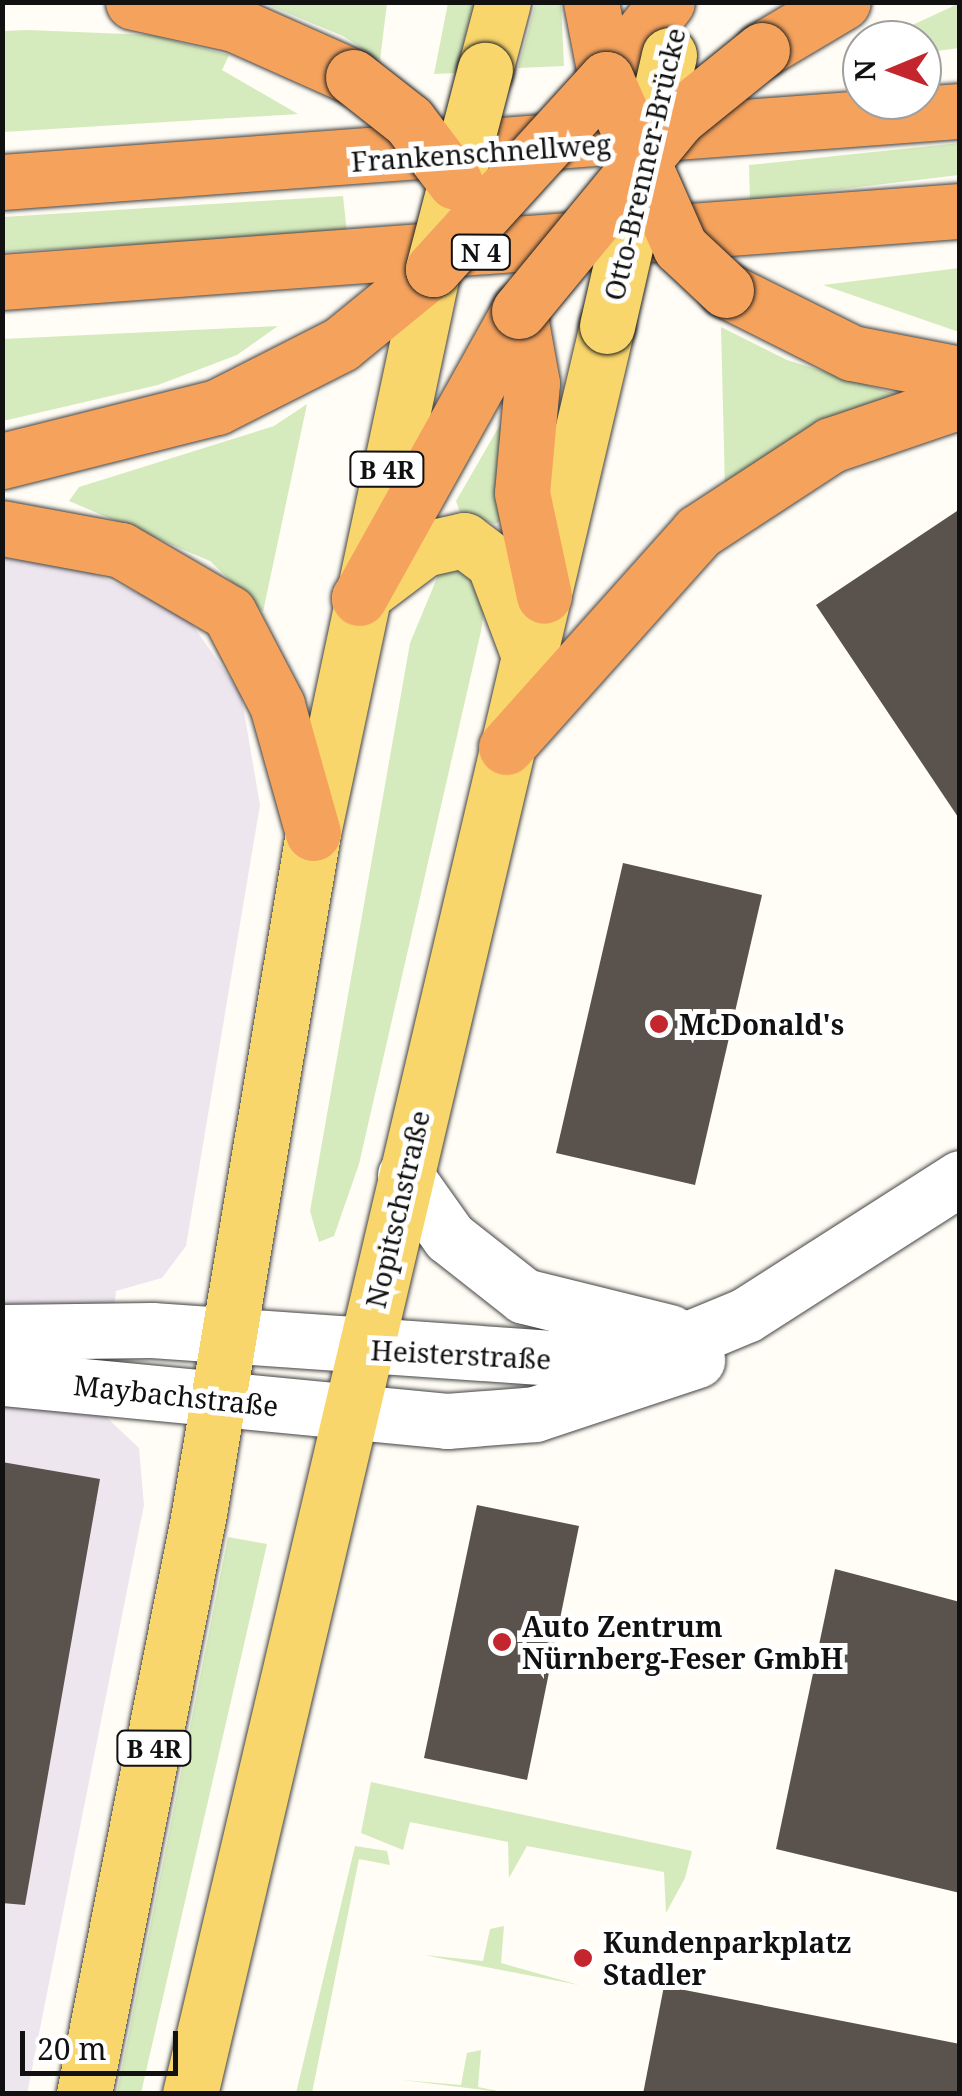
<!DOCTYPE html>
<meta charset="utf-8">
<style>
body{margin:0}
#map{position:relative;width:962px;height:2096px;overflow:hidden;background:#fffdf5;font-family:"Noto Serif",serif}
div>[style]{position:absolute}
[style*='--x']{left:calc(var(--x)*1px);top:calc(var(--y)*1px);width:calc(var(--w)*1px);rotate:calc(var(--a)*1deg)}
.industrial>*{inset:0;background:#eee6ef}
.green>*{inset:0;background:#d5ebbd}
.building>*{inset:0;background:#5a524d}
.roads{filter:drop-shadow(0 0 2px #444) drop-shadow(0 0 2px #444)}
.minor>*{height:55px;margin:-27.5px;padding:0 27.5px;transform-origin:27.5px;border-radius:27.5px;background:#fff}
.major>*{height:55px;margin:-27.5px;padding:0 27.5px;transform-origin:27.5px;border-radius:27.5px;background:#f9d66b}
.highway>*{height:55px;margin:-27.5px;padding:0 27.5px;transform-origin:27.5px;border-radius:27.5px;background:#f5a25d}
.bridges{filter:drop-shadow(0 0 2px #222) drop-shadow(0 0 2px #222)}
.major-bridge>*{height:55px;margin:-27.5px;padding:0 27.5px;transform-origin:27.5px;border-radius:27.5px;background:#f9d66b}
.highway-bridge>*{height:55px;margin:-27.5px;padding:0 27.5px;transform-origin:27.5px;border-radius:27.5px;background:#f5a25d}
.dots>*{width:28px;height:28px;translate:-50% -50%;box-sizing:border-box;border:5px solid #fff;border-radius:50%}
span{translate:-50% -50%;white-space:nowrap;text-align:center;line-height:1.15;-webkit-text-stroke:10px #fff;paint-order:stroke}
.shield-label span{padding:2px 8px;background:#fff;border:2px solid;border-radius:8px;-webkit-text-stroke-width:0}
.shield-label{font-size:25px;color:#111;font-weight:700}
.street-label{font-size:28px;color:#111}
.poi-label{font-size:28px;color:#111;font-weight:700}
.left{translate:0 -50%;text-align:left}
.frame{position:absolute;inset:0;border:5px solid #111;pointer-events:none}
.north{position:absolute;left:842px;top:20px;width:100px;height:100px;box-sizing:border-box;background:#fff;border:2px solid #a0a0a0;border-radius:50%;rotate:269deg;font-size:28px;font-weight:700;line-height:40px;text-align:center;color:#111}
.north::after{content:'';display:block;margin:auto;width:35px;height:45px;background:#c4262e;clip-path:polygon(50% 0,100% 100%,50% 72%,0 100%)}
.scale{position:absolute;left:20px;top:2031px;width:158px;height:45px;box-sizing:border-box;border:5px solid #111;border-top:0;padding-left:12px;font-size:30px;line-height:35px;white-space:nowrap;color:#111;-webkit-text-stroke:8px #fff;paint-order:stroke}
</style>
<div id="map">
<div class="industrial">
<i style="clip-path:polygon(2px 557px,83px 569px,184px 613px,241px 694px,260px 805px,186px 1246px,162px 1278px,116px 1291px,102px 1413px,139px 1448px,144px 1505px,27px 2094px,2px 2093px)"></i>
</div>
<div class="green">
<i style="clip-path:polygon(536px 2px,561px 3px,564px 66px,518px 68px)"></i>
<i style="clip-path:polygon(263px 3px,387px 3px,380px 60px,343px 36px)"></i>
<i style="clip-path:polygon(448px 3px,476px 3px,455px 73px,434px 74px)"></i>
<i style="clip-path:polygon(960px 3px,959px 48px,922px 53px,922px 40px,880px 40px)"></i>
<i style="clip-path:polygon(28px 30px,151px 35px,229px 55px,222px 70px,298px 114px,3px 132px,3px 31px)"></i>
<i style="clip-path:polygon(959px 143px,959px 175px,750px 200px,749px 165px)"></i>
<i style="clip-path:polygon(343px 196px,347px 233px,3px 252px,3px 217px)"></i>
<i style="clip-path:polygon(959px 268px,959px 332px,823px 285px)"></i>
<i style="clip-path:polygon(278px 326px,237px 355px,158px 385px,3px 421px,3px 339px)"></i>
<i style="clip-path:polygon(721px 327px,787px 360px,912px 399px,725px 490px)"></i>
<i style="clip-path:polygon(307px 404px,263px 612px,210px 561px,69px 501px,79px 487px,274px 426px)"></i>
<i style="clip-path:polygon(504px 418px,503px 519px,495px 524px,460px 512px,456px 501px)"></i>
<i style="clip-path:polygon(442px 566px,468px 566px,485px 605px,481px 631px,359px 1164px,334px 1236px,319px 1242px,310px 1211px,410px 643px)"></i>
<i style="clip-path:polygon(228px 1537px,267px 1544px,141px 2093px,117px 2093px)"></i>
<i style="clip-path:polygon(371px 1782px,692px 1851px,685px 1878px,666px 1913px,664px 1872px,527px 1846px,509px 1878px,508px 1842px,410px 1822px,403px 1850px,361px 1833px)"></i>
<i style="clip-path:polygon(355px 1846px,387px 1851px,390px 1865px,359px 1859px,312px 2093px,296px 2093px)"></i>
<i style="clip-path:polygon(504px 1926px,501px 1963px,579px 1985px,424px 1955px,483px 1961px,490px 1929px)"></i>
<i style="clip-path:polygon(481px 2050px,478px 2087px,508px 2093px,402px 2080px,461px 2085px,467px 2053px)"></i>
</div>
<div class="building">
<i style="clip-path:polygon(960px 509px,960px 820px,816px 605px)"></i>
<i style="clip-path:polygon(623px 863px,762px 895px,695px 1185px,556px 1153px)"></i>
<i style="clip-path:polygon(2px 1462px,100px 1479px,25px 1905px,2px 1903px)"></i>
<i style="clip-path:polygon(477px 1505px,579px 1526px,527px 1780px,424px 1758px)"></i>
<i style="clip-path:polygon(835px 1569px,960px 1602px,960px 1893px,776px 1849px)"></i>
<i style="clip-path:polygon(664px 1986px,960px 2044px,960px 2094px,643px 2094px)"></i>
</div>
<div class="roads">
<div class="minor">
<i style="--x:405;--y:1175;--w:76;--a:54.6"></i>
<i style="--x:449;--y:1237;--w:95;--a:38.2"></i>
<i style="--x:524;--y:1296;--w:150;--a:13.9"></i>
<i style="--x:2;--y:1332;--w:150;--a:-0.8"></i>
<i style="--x:152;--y:1330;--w:429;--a:4"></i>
<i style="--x:580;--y:1360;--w:115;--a:-11.5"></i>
<i style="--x:693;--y:1337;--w:57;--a:-22.5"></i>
<i style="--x:746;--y:1315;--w:254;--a:-32.6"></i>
<i style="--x:2;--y:1378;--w:447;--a:5.5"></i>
<i style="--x:447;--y:1421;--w:88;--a:-4.5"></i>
<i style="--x:535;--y:1414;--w:171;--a:-18.4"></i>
</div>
<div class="major">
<i style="--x:485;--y:70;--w:70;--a:-75.2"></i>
<i style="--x:359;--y:598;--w:81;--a:-37"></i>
<i style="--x:424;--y:549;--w:41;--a:-12.7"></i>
<i style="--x:464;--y:540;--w:38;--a:37"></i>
<i style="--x:494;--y:563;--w:99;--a:69.4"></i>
<i style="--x:84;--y:2094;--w:592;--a:-78.8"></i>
<i style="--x:199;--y:1513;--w:689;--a:-80.48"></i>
<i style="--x:313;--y:833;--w:577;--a:-77.99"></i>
<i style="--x:190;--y:2094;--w:1817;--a:-76.73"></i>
</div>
<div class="highway">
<i style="--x:133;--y:2;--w:103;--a:12.3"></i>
<i style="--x:234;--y:24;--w:130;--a:24"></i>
<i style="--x:591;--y:2;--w:78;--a:79"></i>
<i style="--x:762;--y:50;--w:94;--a:-30.7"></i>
<i style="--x:606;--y:79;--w:98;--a:-51.6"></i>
<i style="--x:2;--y:182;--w:961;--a:-4.24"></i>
<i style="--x:2;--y:282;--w:961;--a:-4.24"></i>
<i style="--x:726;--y:290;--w:141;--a:26.6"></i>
<i style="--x:852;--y:353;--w:110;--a:11"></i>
<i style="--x:519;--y:311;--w:73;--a:79.8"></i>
<i style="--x:532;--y:383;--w:110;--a:95.2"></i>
<i style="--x:522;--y:493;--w:105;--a:77.9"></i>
<i style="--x:2;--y:461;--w:222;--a:-14.1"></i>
<i style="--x:217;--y:407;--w:139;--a:-26.9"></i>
<i style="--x:341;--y:344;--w:119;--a:-39.2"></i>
<i style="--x:2;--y:528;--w:121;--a:10.5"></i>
<i style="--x:121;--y:550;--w:125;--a:30.3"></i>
<i style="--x:229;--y:613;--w:104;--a:62.4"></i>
<i style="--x:277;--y:705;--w:133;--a:74.3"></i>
<i style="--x:359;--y:598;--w:329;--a:-60.9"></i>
<i style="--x:506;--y:747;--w:288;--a:-48.2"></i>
<i style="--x:698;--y:532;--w:159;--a:-33.2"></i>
<i style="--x:831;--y:445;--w:136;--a:-18.8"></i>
</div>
</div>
<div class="bridges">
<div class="major-bridge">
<i style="--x:433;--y:269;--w:206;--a:-75.4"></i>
<i style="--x:607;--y:326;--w:278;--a:-77.1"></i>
</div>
<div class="highway-bridge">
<i style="--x:353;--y:77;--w:71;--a:38.2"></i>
<i style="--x:409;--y:121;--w:76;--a:53"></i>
<i style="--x:433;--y:269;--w:257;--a:-47.7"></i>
<i style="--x:606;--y:79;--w:184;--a:66.2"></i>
<i style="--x:680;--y:247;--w:63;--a:43.1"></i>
<i style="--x:519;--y:311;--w:250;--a:-50.5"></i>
<i style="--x:678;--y:118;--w:108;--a:-39"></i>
</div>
</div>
<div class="dots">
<i style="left:659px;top:1024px;background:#c4262e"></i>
<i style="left:502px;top:1642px;background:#c4262e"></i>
<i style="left:583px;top:1958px;background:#c4262e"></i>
</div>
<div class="shield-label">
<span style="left:481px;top:252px">N 4</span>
<span style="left:387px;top:469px">B 4R</span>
<span style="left:154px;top:1748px">B 4R</span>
</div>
<div class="street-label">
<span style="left:481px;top:152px;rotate:-4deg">Frankenschnellweg</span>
<span style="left:644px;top:164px;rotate:-77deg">Otto-Brenner-Brücke</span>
<span style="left:397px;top:1209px;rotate:-77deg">Nopitschstraße</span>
<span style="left:461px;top:1354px;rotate:3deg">Heisterstraße</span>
<span style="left:176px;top:1395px;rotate:6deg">Maybachstraße</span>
</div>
<div class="poi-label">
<span class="left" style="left:679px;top:1024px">McDonald's</span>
<span class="left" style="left:522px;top:1642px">Auto Zentrum<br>Nürnberg-Feser GmbH</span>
<span class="left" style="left:603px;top:1958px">Kundenparkplatz<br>Stadler</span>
</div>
<div class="frame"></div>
<div class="north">N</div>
<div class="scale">20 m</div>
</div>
